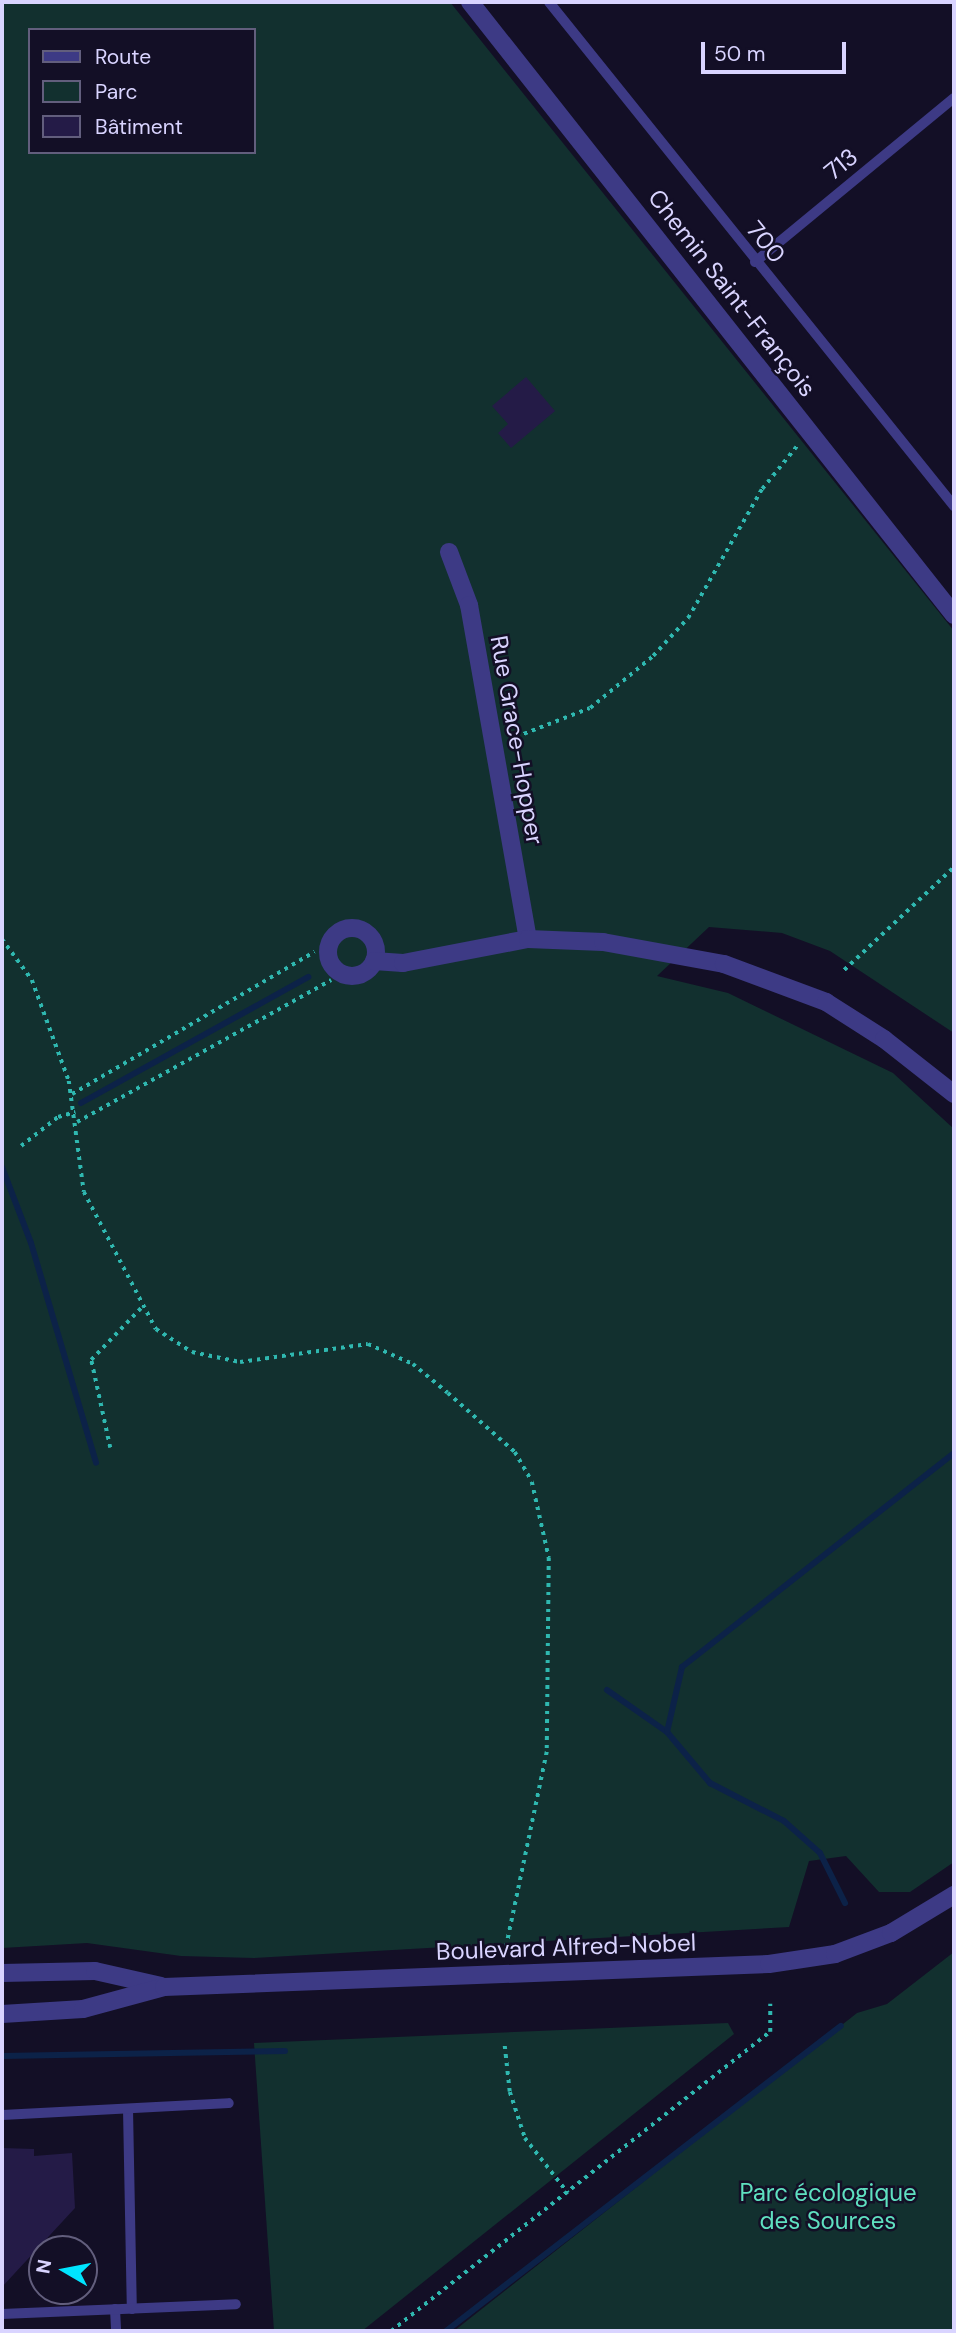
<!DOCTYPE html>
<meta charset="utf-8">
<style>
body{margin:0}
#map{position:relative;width:956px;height:2333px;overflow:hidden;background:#130f26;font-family:"DM Sans",sans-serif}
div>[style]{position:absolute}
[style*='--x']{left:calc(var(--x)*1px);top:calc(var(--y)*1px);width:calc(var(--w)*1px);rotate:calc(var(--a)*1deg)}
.green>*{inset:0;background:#12302f}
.stream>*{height:6px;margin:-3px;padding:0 3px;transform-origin:3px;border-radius:3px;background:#0c2248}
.building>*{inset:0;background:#241b47}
.path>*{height:3.5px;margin-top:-1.75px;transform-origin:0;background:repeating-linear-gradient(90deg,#2fb8b0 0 3.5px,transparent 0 8.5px)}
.service>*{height:10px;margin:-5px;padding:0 5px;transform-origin:5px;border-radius:5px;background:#3d3a85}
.minor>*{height:18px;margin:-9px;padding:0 9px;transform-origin:9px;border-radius:9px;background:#3d3a85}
.minor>.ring{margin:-9px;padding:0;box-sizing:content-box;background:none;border:18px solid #3d3a85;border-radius:50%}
span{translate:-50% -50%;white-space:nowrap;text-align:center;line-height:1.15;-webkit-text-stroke:5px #130f26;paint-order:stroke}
.street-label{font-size:24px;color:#d9d4ff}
.park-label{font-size:24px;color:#5fe0c0}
.frame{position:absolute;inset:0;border:4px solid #d9d4ff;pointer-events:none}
.legend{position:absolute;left:28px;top:28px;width:228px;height:126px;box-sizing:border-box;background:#130f26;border:2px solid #625e7d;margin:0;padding:9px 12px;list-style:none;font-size:21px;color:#d9d4ff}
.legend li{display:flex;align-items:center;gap:14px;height:35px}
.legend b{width:35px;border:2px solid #625e7d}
.north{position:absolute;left:28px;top:2235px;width:70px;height:70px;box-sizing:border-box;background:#130f26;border:2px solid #625e7d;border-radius:50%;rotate:280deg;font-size:19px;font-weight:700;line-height:28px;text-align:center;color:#d9d4ff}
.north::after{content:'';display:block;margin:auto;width:24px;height:32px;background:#00e5ff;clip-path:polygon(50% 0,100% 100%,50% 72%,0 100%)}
.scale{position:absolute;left:701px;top:42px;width:145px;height:32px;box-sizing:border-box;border:4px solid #d9d4ff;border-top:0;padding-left:9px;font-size:21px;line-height:24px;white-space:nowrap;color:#d9d4ff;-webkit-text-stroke:5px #130f26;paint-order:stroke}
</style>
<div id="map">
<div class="green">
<i style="clip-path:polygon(evenodd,2px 2px,450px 2px,954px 631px,954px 1033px,830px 951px,782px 933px,709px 927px,657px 976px,728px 993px,893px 1073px,954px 1129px,954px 1862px,910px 1892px,879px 1892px,846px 1856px,809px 1861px,789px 1927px,254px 1958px,181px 1956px,87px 1943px,2px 1948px,2px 2px,30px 30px,254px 30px,254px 152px,30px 152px,30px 30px)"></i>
<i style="clip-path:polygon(954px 1952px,954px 2331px,454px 2331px,857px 2013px,887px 2004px)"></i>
<i style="clip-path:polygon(728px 2023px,734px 2034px,362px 2331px,274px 2331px,254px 2043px)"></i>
</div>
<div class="stream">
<i style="--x:81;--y:1103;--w:260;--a:-29"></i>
<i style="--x:2;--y:1167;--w:81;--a:69.1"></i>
<i style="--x:31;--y:1243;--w:229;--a:73.5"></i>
<i style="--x:607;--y:1690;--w:73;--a:35"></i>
<i style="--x:667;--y:1732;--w:67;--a:49.9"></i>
<i style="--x:710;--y:1783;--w:83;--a:27.2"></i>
<i style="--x:784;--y:1821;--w:48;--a:41.6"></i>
<i style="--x:820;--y:1853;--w:56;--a:63.4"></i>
<i style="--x:667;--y:1732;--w:67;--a:-77"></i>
<i style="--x:682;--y:1667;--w:346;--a:-38.2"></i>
<i style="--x:2;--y:2056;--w:283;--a:-1"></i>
<i style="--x:446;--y:2331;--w:499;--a:-37.7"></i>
</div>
<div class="building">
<i style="clip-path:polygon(526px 377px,555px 411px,511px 448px,498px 433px,508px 424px,492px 406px)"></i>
<i style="clip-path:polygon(2px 2148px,34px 2149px,34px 2156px,72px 2153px,75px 2208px,2px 2287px)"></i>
</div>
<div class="path">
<i style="--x:516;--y:737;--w:79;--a:-21.4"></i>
<i style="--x:590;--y:708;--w:82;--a:-39.5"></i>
<i style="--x:653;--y:656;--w:52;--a:-47.4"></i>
<i style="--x:688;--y:618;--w:149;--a:-60.2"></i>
<i style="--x:762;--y:489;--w:55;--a:-50.9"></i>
<i style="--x:2;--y:939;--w:51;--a:53.8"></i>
<i style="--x:32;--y:980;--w:108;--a:69.9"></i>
<i style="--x:69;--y:1081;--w:112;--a:82.3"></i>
<i style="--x:84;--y:1192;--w:155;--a:62.3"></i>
<i style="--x:156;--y:1329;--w:43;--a:32.6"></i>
<i style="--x:192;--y:1352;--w:49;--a:11.8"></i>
<i style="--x:240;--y:1362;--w:129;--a:-8"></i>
<i style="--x:368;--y:1344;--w:49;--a:24"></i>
<i style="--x:413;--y:1364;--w:45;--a:39.6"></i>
<i style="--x:448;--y:1393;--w:89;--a:41.4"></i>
<i style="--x:515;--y:1452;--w:34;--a:60"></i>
<i style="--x:532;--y:1482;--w:78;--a:77.4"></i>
<i style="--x:549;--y:1558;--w:194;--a:90.6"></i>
<i style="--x:547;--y:1752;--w:210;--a:101.8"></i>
<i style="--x:844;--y:970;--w:151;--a:-43.1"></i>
<i style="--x:72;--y:1094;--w:281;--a:-30.4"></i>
<i style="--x:77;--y:1122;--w:291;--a:-29.2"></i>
<i style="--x:21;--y:1146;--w:47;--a:-38.1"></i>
<i style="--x:58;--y:1117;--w:18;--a:-16"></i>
<i style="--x:110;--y:1448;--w:90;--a:-102.2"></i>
<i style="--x:91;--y:1360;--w:75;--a:-46.1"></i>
<i style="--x:505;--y:2046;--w:46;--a:83.8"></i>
<i style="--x:510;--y:2092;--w:48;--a:71.9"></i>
<i style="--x:525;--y:2138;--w:70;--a:52"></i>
<i style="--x:391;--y:2331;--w:483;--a:-38.3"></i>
<i style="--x:770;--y:2032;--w:28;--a:-90"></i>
</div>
<div class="service">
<i style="--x:549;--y:2;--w:647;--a:51.22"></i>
<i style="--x:755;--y:262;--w:258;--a:-39.5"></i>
<i style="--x:128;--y:2109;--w:200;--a:88.9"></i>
<i style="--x:2;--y:2115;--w:227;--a:-3"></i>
<i style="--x:115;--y:2309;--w:22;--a:87"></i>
<i style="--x:2;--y:2314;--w:234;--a:-2.4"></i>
</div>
<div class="minor">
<i style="--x:470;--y:2;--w:781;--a:51.71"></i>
<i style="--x:449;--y:552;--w:57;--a:69.3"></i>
<i style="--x:469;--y:605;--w:339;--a:80"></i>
<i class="ring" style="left:328px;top:928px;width:30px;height:30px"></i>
<i style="--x:374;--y:961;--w:29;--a:4"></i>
<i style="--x:403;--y:963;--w:127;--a:-10.9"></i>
<i style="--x:528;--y:939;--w:75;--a:2.3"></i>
<i style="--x:603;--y:942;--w:123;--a:10.3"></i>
<i style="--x:724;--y:964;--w:109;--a:20.4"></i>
<i style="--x:826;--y:1002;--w:69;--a:32.5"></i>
<i style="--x:884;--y:1039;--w:89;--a:38.2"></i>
<i style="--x:2;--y:1973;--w:93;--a:-1.2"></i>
<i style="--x:95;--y:1971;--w:68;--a:12.8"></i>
<i style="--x:2;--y:2014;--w:81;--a:-3.5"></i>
<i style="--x:83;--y:2009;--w:84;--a:-15.2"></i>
<i style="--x:164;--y:1987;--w:605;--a:-2.18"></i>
<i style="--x:769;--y:1964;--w:67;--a:-8.6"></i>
<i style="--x:835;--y:1954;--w:60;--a:-20.6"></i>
<i style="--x:891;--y:1933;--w:74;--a:-31.1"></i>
</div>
<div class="street-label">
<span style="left:841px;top:164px;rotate:-39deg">713</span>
<span style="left:766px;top:242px;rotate:51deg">700</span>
<span style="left:732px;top:293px;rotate:52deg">Chemin Saint-François</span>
<span style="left:517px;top:740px;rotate:80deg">Rue Grace-Hopper</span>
<span style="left:566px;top:1947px;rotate:-2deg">Boulevard Alfred-Nobel</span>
</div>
<div class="park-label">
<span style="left:828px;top:2207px">Parc écologique<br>des Sources</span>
</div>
<div class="frame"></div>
<ul class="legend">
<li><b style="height:9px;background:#3d3a85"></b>Route</li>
<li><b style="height:19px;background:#12302f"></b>Parc</li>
<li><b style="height:19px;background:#241b47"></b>Bâtiment</li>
</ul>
<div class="north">N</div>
<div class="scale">50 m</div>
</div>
